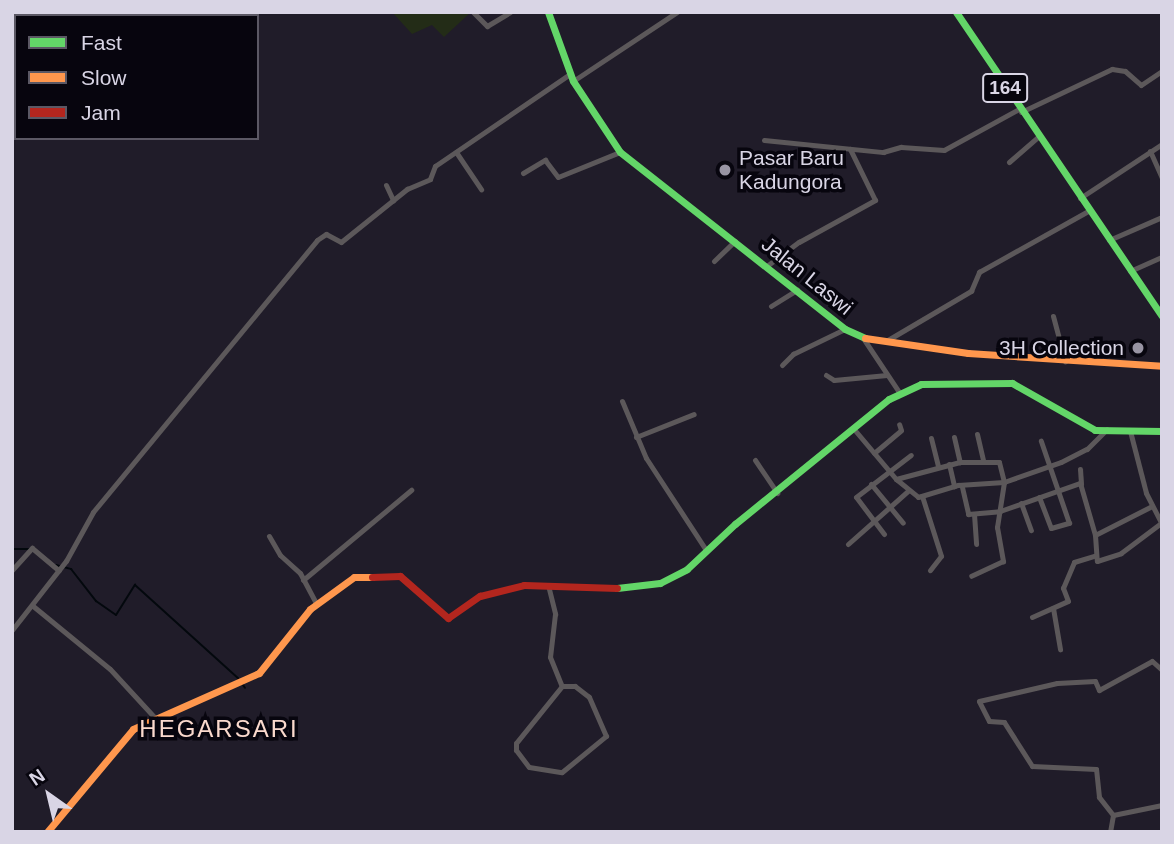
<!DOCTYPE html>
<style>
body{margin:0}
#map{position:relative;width:1174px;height:844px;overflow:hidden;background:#201c29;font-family:Arial,sans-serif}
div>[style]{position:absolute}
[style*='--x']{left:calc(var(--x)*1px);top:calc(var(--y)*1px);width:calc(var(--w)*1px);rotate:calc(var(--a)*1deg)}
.green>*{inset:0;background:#232c17}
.stream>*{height:2px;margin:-1px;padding:0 1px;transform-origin:1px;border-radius:1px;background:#03080d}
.street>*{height:5px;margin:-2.5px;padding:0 2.5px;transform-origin:2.5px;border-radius:2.5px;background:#5c585a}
.fast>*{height:7px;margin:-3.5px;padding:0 3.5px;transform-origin:3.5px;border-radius:3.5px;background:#63d668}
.slow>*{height:7px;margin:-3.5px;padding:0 3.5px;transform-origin:3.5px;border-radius:3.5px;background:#ff974d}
.jam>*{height:7px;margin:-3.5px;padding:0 3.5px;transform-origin:3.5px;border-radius:3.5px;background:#b3261e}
.rail>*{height:4.5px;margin-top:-2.25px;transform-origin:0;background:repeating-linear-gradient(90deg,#07050e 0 5px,#605d62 0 10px);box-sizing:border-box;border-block:2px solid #605d62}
.dots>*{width:19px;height:19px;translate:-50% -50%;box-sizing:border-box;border:4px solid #07050e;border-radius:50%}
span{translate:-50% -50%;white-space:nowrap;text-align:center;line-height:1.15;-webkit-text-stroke:7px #07050e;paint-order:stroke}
.shield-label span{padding:2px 5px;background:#07050e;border:2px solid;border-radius:5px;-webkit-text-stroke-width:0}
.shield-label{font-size:19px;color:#d9d5e5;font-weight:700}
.poi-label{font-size:21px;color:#d9d5e5}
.left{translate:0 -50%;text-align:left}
.right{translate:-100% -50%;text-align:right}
.street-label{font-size:21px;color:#d9d5e5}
.quarter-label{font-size:24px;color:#fad9cd;letter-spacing:2px}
.frame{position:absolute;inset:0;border:14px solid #d9d5e5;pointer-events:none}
.legend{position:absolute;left:14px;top:14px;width:245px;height:126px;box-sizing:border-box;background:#07050e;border:2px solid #5b5864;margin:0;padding:9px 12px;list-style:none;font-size:21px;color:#d9d5e5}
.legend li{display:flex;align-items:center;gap:14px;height:35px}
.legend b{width:35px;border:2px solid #5b5864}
.north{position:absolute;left:14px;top:760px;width:70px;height:70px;-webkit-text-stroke:5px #07050e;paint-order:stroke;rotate:326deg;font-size:19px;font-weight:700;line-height:28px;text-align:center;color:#d9d5e5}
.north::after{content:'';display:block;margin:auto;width:24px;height:32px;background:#d9d5e5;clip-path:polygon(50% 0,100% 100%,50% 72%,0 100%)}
</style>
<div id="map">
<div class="green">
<i style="clip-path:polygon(392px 12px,471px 12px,444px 37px,432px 25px,412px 34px)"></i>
</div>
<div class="stream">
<i style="--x:12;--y:549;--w:17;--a:0"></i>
<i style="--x:56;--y:565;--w:16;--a:15"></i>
<i style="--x:71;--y:569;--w:41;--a:52"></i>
<i style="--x:96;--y:601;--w:24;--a:35"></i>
<i style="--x:116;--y:615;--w:36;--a:-58"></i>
<i style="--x:135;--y:585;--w:139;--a:42.1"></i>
<i style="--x:241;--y:682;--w:7;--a:56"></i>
</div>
<div class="street">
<i style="--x:473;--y:12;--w:20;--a:45"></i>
<i style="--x:487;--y:26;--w:27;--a:-31"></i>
<i style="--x:573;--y:81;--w:125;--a:-33.6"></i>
<i style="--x:1021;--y:112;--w:101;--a:-25.3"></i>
<i style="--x:1112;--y:69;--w:13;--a:9"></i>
<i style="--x:1125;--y:71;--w:21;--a:41"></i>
<i style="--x:1141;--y:85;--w:25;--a:-34"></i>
<i style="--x:764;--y:140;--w:120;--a:5.8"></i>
<i style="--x:883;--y:152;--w:19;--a:-16"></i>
<i style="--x:901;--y:147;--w:43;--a:4"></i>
<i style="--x:944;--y:150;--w:85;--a:-28.7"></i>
<i style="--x:1150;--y:151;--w:30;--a:66"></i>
<i style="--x:456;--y:152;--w:45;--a:56"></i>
<i style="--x:1009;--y:162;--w:38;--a:-41"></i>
<i style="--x:523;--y:173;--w:26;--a:-31"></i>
<i style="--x:545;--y:160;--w:21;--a:53"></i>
<i style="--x:558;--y:177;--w:67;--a:-22"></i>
<i style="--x:386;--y:185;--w:17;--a:65"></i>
<i style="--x:1080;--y:198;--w:98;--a:-33.4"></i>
<i style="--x:1109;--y:240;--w:58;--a:-23.5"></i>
<i style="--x:714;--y:261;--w:29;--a:-44"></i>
<i style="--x:768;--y:265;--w:39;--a:-37"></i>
<i style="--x:799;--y:242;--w:87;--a:-28.9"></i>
<i style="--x:875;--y:200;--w:57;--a:-116.1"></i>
<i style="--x:1130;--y:271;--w:35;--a:-24"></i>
<i style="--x:771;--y:306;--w:31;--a:-32"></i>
<i style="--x:1053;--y:316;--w:47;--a:75.1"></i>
<i style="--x:863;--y:338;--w:65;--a:56.3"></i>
<i style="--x:886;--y:341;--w:99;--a:-30.5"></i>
<i style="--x:971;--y:291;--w:21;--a:-67"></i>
<i style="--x:979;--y:272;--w:125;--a:-29.2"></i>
<i style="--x:782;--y:365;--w:16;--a:-45"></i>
<i style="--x:793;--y:354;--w:58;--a:-25.7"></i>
<i style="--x:826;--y:375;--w:9;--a:32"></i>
<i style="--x:834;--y:380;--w:53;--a:-5.4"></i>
<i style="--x:622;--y:401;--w:62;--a:67.2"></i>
<i style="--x:646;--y:458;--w:110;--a:56.9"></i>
<i style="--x:853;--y:428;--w:67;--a:49.9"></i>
<i style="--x:896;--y:479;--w:28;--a:39"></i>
<i style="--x:918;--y:497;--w:42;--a:-16.7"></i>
<i style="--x:958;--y:485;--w:46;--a:-3.7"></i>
<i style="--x:1004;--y:482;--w:60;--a:-19.3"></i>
<i style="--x:1061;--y:462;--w:29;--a:-27"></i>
<i style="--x:1087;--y:449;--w:28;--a:-45"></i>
<i style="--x:1130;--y:431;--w:64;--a:75.5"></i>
<i style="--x:1146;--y:493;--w:35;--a:63"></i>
<i style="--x:977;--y:434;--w:27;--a:77"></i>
<i style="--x:636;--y:437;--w:62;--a:-21.6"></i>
<i style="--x:954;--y:437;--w:26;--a:77"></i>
<i style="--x:931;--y:438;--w:29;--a:76"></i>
<i style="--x:874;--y:453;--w:35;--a:-40"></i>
<i style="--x:901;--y:430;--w:6;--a:-108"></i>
<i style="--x:755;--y:460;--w:40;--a:56"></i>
<i style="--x:949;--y:464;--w:23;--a:77"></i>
<i style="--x:1080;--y:469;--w:15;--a:86"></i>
<i style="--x:896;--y:479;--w:66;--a:-14.9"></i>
<i style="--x:960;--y:462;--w:39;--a:0"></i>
<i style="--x:999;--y:462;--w:21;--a:76"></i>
<i style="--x:1004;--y:482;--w:46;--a:98.8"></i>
<i style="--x:997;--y:527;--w:35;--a:80"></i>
<i style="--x:1003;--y:561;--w:35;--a:155"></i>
<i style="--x:871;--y:484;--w:50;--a:50.6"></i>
<i style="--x:962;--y:487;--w:28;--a:77"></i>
<i style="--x:968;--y:514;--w:32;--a:-5"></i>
<i style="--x:1000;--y:511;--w:85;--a:-19.3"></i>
<i style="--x:1080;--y:483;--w:54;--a:73.9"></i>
<i style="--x:1095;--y:535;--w:26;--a:86"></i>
<i style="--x:1097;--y:561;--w:25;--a:-18"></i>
<i style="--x:1121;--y:553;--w:50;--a:-36.9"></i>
<i style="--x:922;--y:496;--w:63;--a:72.4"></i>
<i style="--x:941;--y:556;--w:18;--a:128"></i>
<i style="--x:1039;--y:497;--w:33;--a:69"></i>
<i style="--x:1051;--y:528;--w:19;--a:-16"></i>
<i style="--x:1069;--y:523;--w:87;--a:-108.9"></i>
<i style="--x:1021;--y:503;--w:29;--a:70"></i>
<i style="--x:974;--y:514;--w:30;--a:86"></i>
<i style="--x:884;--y:534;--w:46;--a:-127.1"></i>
<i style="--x:856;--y:497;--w:69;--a:-37.4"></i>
<i style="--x:1095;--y:535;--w:64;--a:-27"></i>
<i style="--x:269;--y:536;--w:22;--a:60"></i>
<i style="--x:280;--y:555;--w:27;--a:42"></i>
<i style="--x:300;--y:573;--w:34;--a:62"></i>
<i style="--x:848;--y:544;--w:80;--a:-41.5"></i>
<i style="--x:12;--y:570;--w:30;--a:-48"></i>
<i style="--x:32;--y:548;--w:35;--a:40"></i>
<i style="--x:303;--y:580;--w:141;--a:-39.8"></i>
<i style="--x:548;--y:585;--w:30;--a:76"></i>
<i style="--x:555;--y:614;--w:43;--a:96.6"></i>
<i style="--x:550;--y:657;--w:31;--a:68"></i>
<i style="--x:562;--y:686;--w:73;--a:128.9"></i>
<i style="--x:516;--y:743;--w:7;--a:90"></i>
<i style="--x:516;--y:750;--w:21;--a:53"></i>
<i style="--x:529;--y:767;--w:33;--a:9"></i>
<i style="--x:562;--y:772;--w:57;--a:-39.3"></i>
<i style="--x:606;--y:736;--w:43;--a:-113.6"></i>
<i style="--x:589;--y:697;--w:18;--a:-142"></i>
<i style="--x:575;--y:686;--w:13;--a:180"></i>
<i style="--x:33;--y:606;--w:99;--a:39.3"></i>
<i style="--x:110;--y:669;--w:68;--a:47.4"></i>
<i style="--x:1053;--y:608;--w:42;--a:80.3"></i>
<i style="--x:1032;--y:617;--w:39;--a:-24"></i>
<i style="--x:1068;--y:601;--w:14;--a:-111"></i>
<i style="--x:1063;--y:588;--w:28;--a:-67"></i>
<i style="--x:1074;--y:562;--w:21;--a:-17"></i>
<i style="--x:12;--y:630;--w:88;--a:-52"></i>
<i style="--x:66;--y:561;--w:56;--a:-61.1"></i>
<i style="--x:93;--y:512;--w:352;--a:-50.5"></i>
<i style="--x:317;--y:240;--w:11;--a:-34"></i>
<i style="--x:326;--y:234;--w:17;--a:28"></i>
<i style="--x:341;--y:242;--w:85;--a:-38.8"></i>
<i style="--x:407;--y:189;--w:25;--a:-23"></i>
<i style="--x:430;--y:179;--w:14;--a:-69"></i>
<i style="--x:435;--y:166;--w:163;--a:-34.3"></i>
<i style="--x:1113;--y:815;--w:23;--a:-128"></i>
<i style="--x:1099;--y:797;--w:28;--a:-96"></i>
<i style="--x:1096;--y:769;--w:64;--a:-177.3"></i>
<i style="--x:1032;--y:766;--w:52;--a:-122.5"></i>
<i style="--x:1004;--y:722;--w:15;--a:-176"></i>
<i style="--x:989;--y:721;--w:22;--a:-117"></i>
<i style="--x:979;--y:701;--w:80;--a:-13"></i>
<i style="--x:1057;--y:683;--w:38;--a:-3"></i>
<i style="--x:1095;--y:681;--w:10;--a:66"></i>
<i style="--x:1099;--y:690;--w:60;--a:-28.7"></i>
<i style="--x:1152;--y:661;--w:13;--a:42"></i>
<i style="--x:1110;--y:832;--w:17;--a:-80"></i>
<i style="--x:1113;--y:815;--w:50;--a:-11.5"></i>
</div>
<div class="fast">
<i style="--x:548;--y:12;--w:73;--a:70.1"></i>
<i style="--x:573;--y:81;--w:85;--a:56.5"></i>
<i style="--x:620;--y:152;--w:286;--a:38.2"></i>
<i style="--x:845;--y:329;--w:22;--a:24"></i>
<i style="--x:956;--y:12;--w:367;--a:55.9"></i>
<i style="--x:617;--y:588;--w:43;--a:-6.6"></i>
<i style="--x:660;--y:583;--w:30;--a:-27"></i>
<i style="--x:687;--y:569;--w:66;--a:-43.2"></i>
<i style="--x:735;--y:524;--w:198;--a:-39.1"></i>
<i style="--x:889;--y:399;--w:35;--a:-25"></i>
<i style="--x:921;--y:384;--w:91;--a:-0.6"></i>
<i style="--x:1012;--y:383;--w:95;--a:29.5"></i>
<i style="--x:1095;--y:430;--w:67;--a:0.9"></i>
</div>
<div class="slow">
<i style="--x:865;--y:338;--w:104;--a:8.3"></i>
<i style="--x:968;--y:353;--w:194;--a:3.8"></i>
<i style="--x:47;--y:832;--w:134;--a:-50.1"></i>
<i style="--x:133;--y:729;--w:138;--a:-24"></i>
<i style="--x:259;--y:673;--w:82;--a:-51.4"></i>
<i style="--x:310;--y:609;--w:54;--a:-36"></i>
<i style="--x:354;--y:577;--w:18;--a:0"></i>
</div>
<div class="jam">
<i style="--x:372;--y:577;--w:28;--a:-2"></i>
<i style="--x:400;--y:576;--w:64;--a:41.2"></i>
<i style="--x:448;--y:618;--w:39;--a:-35"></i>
<i style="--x:480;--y:596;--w:45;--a:-14"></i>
<i style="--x:524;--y:585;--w:93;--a:1.8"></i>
</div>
<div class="rail">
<i style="--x:96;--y:16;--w:8;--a:-30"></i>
<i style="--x:12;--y:54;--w:4;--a:-27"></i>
</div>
<div class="dots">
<i style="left:725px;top:170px;background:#9894a3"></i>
<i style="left:1138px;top:348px;background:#9894a3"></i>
</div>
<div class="shield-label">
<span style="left:1005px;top:88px">164</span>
</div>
<div class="poi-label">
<span class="left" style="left:739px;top:170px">Pasar Baru<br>Kadungora</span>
<span class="right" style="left:1124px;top:348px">3H Collection</span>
</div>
<div class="street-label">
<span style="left:807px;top:276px;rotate:39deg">Jalan Laswi</span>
</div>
<div class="quarter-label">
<span style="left:219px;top:729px">HEGARSARI</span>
</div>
<div class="frame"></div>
<ul class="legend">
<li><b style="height:9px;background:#63d668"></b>Fast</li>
<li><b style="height:9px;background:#ff974d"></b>Slow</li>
<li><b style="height:9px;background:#b3261e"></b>Jam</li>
</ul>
<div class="north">N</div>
</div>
